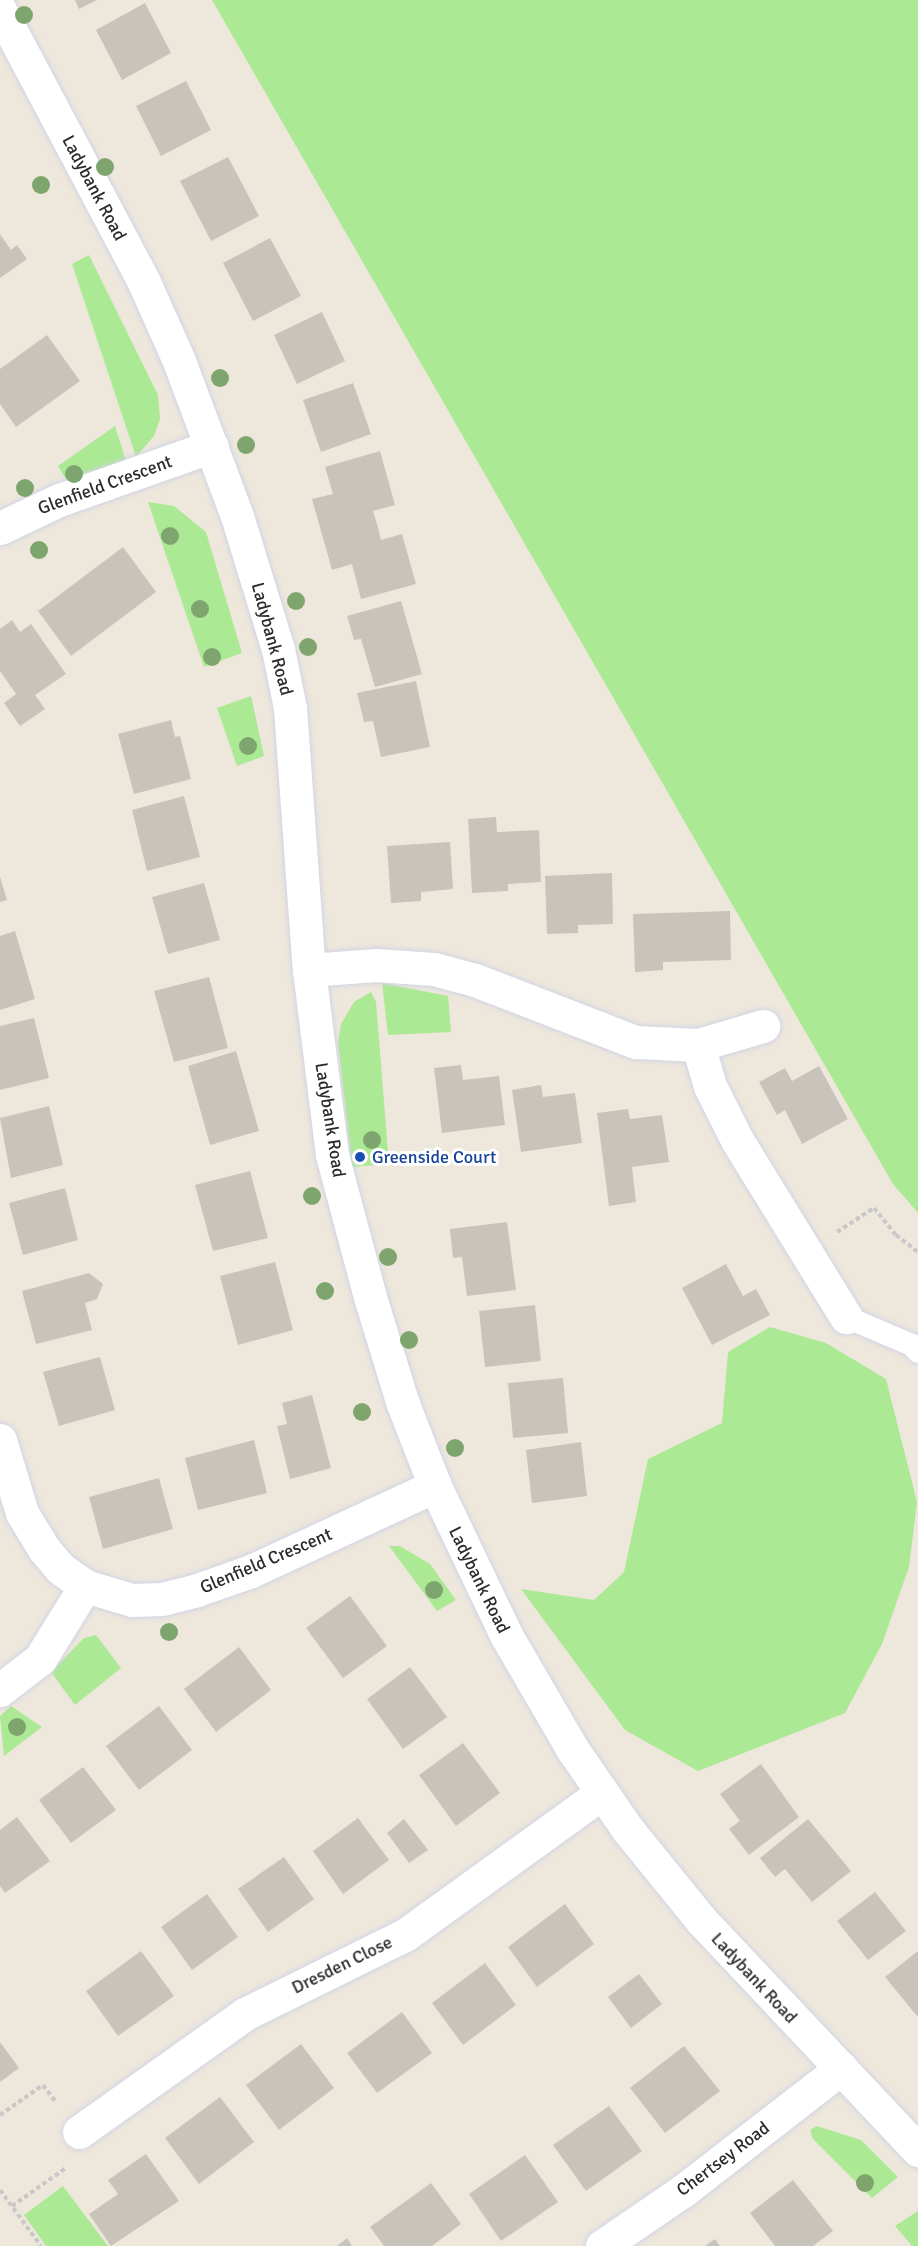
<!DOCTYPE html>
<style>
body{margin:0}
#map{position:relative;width:918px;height:2246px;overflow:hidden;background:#eee7dc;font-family:Signika,sans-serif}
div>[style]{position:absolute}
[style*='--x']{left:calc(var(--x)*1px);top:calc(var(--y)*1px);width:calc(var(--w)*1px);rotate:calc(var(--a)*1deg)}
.green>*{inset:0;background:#ace994}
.building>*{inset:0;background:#c9c4bb}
.path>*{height:4px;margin-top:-2px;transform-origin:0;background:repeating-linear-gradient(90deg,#c8c8c8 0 4.5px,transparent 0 7.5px)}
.roads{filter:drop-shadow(0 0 2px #d1d4e5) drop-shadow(0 0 2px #d1d4e5)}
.service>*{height:22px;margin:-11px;padding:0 11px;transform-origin:11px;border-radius:11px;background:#fff}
.minor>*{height:33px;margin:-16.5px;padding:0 16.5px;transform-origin:16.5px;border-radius:16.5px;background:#fff}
.tertiary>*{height:33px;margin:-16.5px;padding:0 16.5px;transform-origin:16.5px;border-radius:16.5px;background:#fff}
.trees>*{width:18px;height:18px;margin:-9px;border-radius:50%;background:#7ea56e}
.dots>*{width:16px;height:16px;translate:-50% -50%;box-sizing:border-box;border:3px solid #fff;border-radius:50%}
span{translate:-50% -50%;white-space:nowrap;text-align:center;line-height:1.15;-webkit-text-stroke:6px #fff;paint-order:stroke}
.street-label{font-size:18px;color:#2b2b2b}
.transit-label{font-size:18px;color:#164399}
.left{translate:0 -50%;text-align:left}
</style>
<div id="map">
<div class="green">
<i style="clip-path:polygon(212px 0,918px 0,918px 1213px,893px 1184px)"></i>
<i style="clip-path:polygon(89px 255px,158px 395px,160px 419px,154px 436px,136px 457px,72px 264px)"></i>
<i style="clip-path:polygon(115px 426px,127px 464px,71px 488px,58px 466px)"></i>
<i style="clip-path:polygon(148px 502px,174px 506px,206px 532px,242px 653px,204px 667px)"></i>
<i style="clip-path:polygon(251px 696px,264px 756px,237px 766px,217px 708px)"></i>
<i style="clip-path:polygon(382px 983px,448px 996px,451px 1032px,388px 1035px)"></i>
<i style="clip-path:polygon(371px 992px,376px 1002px,389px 1164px,352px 1167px,338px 1043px,341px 1024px,354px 1002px)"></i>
<i style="clip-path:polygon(770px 1327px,826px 1343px,886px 1379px,917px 1502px,909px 1567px,882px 1644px,845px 1713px,698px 1771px,625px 1730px,521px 1589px,594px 1600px,624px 1572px,648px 1459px,722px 1423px,728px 1352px)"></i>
<i style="clip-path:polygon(389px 1546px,400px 1546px,430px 1564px,456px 1600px,437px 1611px)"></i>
<i style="clip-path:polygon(96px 1635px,121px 1668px,75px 1705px,51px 1672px,84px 1638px)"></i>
<i style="clip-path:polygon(11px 1706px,42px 1727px,4px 1756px,0 1716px)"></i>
<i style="clip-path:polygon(817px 2126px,861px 2140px,898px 2177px,872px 2198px,813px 2139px,810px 2130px)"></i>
<i style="clip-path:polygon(63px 2186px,108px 2246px,46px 2246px,24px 2215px)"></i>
<i style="clip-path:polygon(918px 2211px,918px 2246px,912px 2246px,895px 2226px)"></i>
</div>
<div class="building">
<i style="clip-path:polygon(75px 0,97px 0,79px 9px)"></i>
<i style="clip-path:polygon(145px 3px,171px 53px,122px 80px,96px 30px)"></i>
<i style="clip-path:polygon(186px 81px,211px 130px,161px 156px,136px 106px)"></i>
<i style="clip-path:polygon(228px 157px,259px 216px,211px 241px,180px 181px)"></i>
<i style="clip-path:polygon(0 234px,11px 250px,17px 245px,27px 259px,0 278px)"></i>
<i style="clip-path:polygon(270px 238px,301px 296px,253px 321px,223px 263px)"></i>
<i style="clip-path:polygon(322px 312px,345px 361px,297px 384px,274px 335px)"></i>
<i style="clip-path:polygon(47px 335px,80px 381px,16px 427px,0 404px,0 369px)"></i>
<i style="clip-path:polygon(353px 383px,371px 434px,321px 452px,303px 400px)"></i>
<i style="clip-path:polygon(380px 451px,395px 505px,373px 511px,377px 524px,381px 540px,402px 534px,416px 584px,361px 599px,352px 564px,332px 570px,312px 499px,333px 494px,325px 467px)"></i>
<i style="clip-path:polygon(123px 547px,156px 592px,71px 656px,38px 611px)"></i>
<i style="clip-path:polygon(401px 601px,422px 674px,375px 687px,361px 639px,354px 640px,347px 616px)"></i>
<i style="clip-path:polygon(12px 620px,20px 632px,31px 624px,66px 674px,35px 695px,45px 709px,20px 726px,4px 703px,16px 694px,0 671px,0 629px)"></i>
<i style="clip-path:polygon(416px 681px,430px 747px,381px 757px,373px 721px,364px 722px,357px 693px)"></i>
<i style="clip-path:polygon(171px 720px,175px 737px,180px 736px,191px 779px,134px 794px,118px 734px)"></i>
<i style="clip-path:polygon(184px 796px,200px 857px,147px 871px,132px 810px)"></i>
<i style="clip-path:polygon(496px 817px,497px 832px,539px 830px,541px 882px,508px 884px,508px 891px,472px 893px,468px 819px)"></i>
<i style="clip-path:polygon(450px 842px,453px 889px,421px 892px,421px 901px,391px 903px,387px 846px)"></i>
<i style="clip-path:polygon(612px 873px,613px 924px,578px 925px,578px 933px,547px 934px,545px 876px)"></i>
<i style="clip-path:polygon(0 877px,7px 900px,0 902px)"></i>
<i style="clip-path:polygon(204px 883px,220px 940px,168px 954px,152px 897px)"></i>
<i style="clip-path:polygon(730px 911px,731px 960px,663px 962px,663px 970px,635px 972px,633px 914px)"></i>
<i style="clip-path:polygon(15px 931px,35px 999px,0 1010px,0 936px)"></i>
<i style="clip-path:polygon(209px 977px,228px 1048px,174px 1062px,154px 991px)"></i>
<i style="clip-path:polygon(34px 1018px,49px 1078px,0 1090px,0 1026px)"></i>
<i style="clip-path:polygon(236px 1051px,259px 1131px,210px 1145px,188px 1066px)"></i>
<i style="clip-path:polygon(461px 1065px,463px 1080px,499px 1076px,505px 1125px,442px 1133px,434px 1068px)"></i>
<i style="clip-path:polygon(819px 1066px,848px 1119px,802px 1144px,785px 1110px,777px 1115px,759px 1082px,785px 1068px,792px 1081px)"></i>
<i style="clip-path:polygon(541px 1085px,543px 1097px,575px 1093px,582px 1143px,521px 1152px,512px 1090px)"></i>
<i style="clip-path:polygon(49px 1106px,63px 1165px,11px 1178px,0 1118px)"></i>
<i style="clip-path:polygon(628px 1109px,630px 1119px,662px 1115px,669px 1162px,632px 1167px,636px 1202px,609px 1206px,597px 1113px)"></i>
<i style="clip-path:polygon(250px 1171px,268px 1238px,213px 1251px,195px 1185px)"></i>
<i style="clip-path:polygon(65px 1188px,78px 1240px,23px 1255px,9px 1203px)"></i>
<i style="clip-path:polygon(507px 1222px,516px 1290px,467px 1296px,462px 1257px,453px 1258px,450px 1229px)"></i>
<i style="clip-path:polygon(275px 1262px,293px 1330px,238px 1345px,220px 1276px)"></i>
<i style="clip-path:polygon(726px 1264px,743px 1296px,756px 1289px,770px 1315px,712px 1345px,682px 1288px)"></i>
<i style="clip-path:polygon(89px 1273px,103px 1284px,97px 1299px,85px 1303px,92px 1330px,36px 1344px,22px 1291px)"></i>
<i style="clip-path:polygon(535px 1305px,541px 1361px,485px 1367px,479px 1311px)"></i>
<i style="clip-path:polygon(100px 1357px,115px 1410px,59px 1426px,43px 1372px)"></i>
<i style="clip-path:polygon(563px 1378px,568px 1433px,513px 1438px,508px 1383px)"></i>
<i style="clip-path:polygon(312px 1395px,331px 1468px,290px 1479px,277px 1426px,287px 1424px,282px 1403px)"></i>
<i style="clip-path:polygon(254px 1440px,267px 1493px,198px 1510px,185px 1458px)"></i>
<i style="clip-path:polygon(581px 1442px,587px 1496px,532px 1503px,526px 1450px)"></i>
<i style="clip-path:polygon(159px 1478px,173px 1529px,103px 1549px,89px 1497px)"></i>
<i style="clip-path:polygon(350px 1596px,387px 1646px,343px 1678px,306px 1628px)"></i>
<i style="clip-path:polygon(239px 1647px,271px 1690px,216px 1732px,184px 1689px)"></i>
<i style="clip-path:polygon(410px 1667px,447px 1717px,403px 1749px,367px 1699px)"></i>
<i style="clip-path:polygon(159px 1706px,192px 1750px,139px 1790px,106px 1746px)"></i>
<i style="clip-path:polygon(463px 1743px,500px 1793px,456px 1826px,419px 1775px)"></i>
<i style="clip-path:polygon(761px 1764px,799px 1817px,749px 1855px,729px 1829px,740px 1821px,720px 1794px)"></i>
<i style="clip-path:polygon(83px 1767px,116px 1810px,71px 1843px,39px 1800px)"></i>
<i style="clip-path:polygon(17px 1817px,50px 1861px,5px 1893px,0 1886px,0 1830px)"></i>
<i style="clip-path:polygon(358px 1818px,389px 1860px,343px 1894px,313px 1851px)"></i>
<i style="clip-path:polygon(404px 1819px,428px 1850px,409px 1863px,387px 1833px)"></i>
<i style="clip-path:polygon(808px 1819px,851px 1871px,812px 1902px,785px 1869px,775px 1877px,760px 1858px)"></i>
<i style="clip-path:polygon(284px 1857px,314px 1899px,268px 1932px,238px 1889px)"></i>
<i style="clip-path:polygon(875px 1892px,906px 1931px,868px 1960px,837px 1921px)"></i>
<i style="clip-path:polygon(207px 1894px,238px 1937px,192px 1970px,161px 1927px)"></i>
<i style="clip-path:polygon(565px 1904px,594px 1944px,537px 1987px,508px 1947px)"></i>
<i style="clip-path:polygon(141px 1951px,174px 1996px,118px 2036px,86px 1991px)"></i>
<i style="clip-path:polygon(918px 1951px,918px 2015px,917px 2016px,885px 1977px)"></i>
<i style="clip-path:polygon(485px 1963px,516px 2005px,463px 2045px,432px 2003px)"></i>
<i style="clip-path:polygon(639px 1974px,662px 2004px,631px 2028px,608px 1997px)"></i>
<i style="clip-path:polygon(402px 2012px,432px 2053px,377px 2093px,347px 2053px)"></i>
<i style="clip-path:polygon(0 2042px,19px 2068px,0 2082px)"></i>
<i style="clip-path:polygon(301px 2044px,334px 2088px,279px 2130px,246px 2085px)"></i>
<i style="clip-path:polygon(684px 2046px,720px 2091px,665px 2133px,630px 2088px)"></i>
<i style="clip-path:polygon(220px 2097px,254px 2142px,199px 2184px,165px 2138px)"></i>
<i style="clip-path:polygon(609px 2106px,642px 2151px,586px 2191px,553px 2145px)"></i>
<i style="clip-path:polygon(146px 2154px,179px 2201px,111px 2246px,89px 2214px,118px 2194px,108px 2180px)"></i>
<i style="clip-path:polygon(525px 2155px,558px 2202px,501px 2241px,469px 2194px)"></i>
<i style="clip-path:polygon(793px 2180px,833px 2231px,813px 2246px,775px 2246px,750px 2213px)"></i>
<i style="clip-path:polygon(431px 2183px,461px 2224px,432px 2246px,384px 2246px,370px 2227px)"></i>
<i style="clip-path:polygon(347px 2238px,352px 2246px,337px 2246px)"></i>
<i style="clip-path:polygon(715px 2239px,720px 2246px,705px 2246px)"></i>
</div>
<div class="path">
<i style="--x:837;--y:1232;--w:44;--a:-33"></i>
<i style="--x:874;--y:1208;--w:35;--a:51"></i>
<i style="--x:896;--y:1235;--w:28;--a:38"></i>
<i style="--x:0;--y:2115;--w:52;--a:-34.9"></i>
<i style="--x:43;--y:2085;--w:21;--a:53"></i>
<i style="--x:0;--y:2190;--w:69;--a:53.8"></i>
<i style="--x:12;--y:2206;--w:67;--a:-35.3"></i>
</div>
<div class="roads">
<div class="service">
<i style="--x:846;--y:1317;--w:72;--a:23"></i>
<i style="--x:912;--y:1345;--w:9;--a:49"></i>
</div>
<div class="minor">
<i style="--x:0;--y:528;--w:65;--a:-25.4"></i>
<i style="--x:59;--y:500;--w:162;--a:-19.4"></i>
<i style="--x:309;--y:970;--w:67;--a:-4.3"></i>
<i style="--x:376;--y:965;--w:58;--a:3.9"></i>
<i style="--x:434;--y:969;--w:42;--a:15"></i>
<i style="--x:475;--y:980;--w:173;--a:21.1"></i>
<i style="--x:636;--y:1042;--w:62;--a:2.8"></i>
<i style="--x:698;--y:1045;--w:43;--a:73.7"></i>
<i style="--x:710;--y:1086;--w:60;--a:63.4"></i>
<i style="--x:737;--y:1140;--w:208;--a:58.4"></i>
<i style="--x:698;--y:1045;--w:68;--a:-16.3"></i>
<i style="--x:0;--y:1440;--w:76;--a:73.2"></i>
<i style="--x:22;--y:1513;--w:42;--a:58.6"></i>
<i style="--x:44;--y:1549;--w:26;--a:50"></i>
<i style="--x:61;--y:1569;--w:29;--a:35"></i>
<i style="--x:85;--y:1586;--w:49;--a:16.6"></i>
<i style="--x:132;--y:1600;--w:30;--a:-2"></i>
<i style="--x:162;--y:1599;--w:36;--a:-14"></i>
<i style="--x:197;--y:1590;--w:57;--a:-19.4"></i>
<i style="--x:251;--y:1571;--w:203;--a:-24.8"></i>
<i style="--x:0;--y:1690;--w:51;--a:-37.8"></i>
<i style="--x:40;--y:1659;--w:86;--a:-58.3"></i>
<i style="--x:79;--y:2132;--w:204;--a:-35.4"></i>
<i style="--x:245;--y:2014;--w:178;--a:-26.3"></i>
<i style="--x:405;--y:1935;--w:243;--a:-35.8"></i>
<i style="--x:602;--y:2246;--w:99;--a:-34.3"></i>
<i style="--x:684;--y:2190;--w:199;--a:-37.8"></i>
</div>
<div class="tertiary">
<i style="--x:0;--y:10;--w:306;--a:62.1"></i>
<i style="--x:143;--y:280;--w:89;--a:66"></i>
<i style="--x:179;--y:361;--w:165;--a:69.5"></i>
<i style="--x:237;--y:516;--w:139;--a:72.9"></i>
<i style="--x:278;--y:649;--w:60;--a:78.5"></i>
<i style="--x:290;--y:708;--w:263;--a:85.9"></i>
<i style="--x:309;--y:970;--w:186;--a:82.9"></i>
<i style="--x:332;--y:1155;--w:147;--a:75"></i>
<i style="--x:370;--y:1297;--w:112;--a:72.9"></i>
<i style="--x:403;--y:1404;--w:88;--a:68.7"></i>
<i style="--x:435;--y:1486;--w:165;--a:64.5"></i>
<i style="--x:506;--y:1635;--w:133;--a:59.8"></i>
<i style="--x:573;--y:1750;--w:97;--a:55.5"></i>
<i style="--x:628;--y:1830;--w:117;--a:50.9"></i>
<i style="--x:702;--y:1921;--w:315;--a:46.7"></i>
</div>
</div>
<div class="trees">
<i style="left:24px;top:15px"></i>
<i style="left:105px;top:167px"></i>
<i style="left:41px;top:185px"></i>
<i style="left:220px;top:378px"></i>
<i style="left:246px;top:445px"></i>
<i style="left:74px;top:474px"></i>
<i style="left:25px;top:488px"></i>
<i style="left:170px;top:536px"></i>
<i style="left:39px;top:550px"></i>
<i style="left:296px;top:601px"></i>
<i style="left:200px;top:609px"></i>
<i style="left:308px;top:647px"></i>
<i style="left:212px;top:657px"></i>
<i style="left:248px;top:746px"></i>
<i style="left:372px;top:1140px"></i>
<i style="left:312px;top:1196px"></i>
<i style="left:388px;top:1257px"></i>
<i style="left:325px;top:1291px"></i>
<i style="left:409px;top:1340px"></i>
<i style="left:362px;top:1412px"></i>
<i style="left:455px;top:1448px"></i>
<i style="left:434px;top:1590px"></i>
<i style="left:169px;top:1632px"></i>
<i style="left:17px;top:1727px"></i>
<i style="left:865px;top:2183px"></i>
</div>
<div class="dots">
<i style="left:360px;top:1157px;background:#1a4fb4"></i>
</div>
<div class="street-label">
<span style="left:94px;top:188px;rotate:62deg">Ladybank Road</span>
<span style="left:105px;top:485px;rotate:-20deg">Glenfield Crescent</span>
<span style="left:272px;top:639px;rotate:75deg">Ladybank Road</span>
<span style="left:330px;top:1120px;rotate:81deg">Ladybank Road</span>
<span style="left:266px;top:1561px;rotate:-23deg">Glenfield Crescent</span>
<span style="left:479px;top:1580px;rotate:64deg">Ladybank Road</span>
<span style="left:342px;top:1965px;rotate:-26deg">Dresden Close</span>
<span style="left:754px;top:1978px;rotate:47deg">Ladybank Road</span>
<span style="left:723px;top:2159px;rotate:-37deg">Chertsey Road</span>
</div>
<div class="transit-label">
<span class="left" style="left:372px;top:1157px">Greenside Court</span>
</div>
</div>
